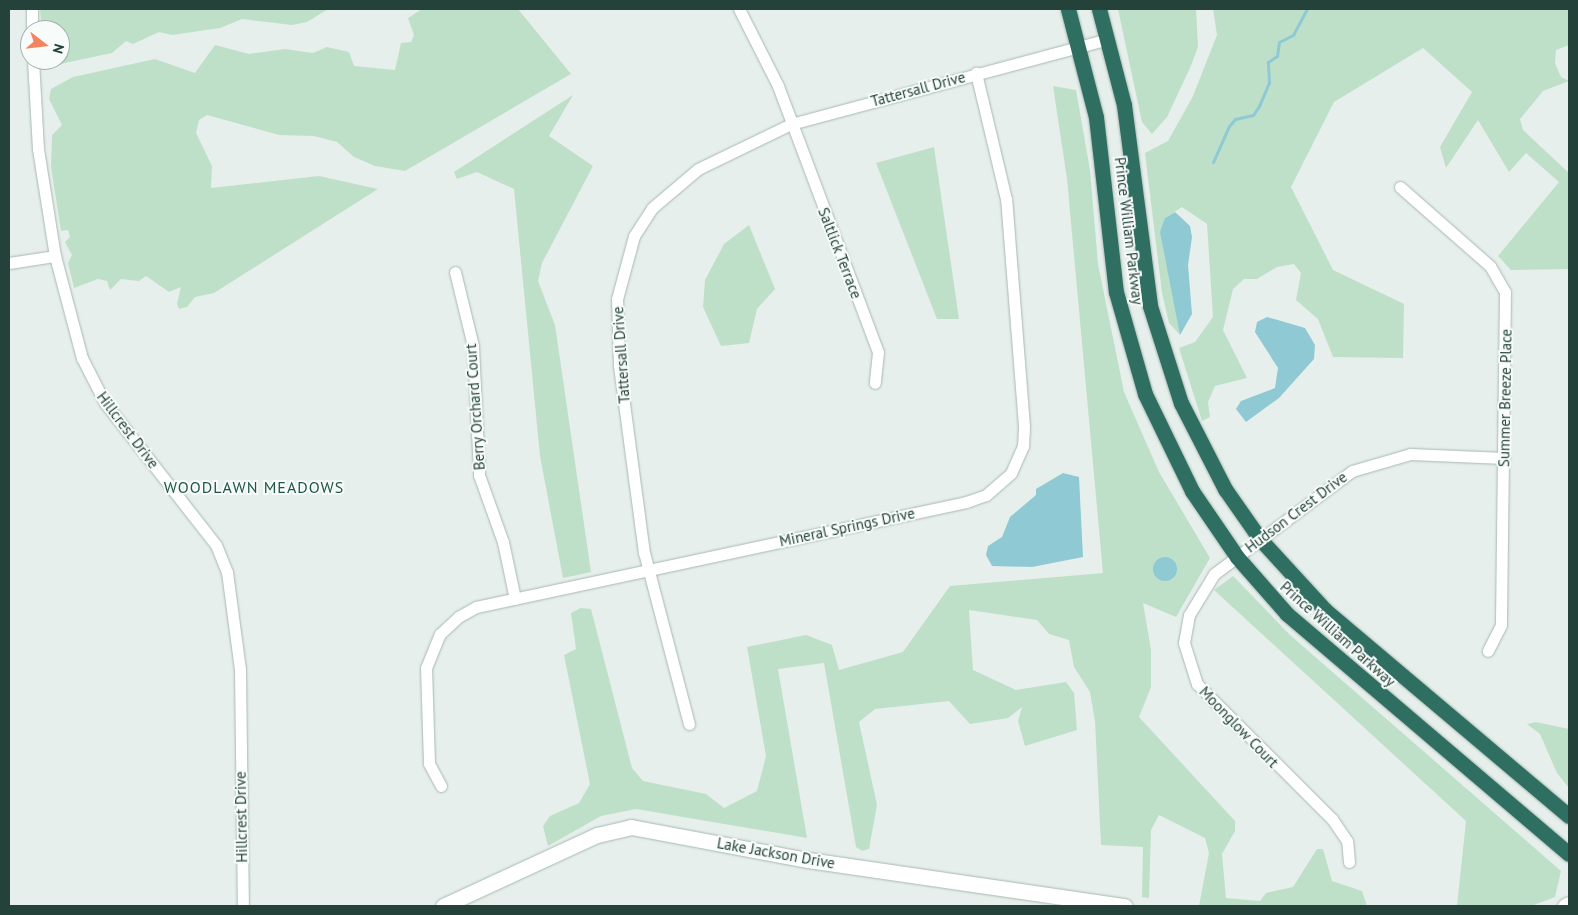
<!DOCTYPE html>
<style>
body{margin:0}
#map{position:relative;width:1578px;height:915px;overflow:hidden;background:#e6efeb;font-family:"PT Sans",sans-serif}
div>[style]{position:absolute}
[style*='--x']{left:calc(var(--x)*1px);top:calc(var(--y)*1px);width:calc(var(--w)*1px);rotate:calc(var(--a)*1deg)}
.green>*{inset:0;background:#bfe0c8}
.water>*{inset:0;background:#8ec9d4}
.round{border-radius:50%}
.stream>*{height:3px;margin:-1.5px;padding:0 1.5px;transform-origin:1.5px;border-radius:1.5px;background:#8ec9d4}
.roads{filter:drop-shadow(0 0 1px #a8b8b2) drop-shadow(0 0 1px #a8b8b2)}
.street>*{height:11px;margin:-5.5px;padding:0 5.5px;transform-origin:5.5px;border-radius:5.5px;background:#fff}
.secondary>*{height:15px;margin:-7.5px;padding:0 7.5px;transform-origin:7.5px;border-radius:7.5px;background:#fff}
.highway>*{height:15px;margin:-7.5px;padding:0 7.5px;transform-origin:7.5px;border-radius:7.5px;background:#2f6f62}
span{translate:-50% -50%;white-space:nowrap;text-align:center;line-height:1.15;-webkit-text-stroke:4px #f7fbf9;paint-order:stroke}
.street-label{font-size:15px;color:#24423a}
.neighbourhood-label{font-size:16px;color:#1f5548;letter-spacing:1px}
.frame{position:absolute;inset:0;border:10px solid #24423a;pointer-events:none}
.north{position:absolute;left:20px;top:20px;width:50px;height:50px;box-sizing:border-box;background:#f7fbf9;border:1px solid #a3b1ad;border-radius:50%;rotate:106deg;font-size:14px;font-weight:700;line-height:20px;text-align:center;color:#24423a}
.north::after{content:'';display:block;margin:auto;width:18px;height:22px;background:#f4845f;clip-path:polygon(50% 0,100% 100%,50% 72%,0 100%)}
</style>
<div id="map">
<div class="green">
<i style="clip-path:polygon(40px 9px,328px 9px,307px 22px,292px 25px,242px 19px,220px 28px,172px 35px,159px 32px,133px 44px,126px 41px,112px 53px,60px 64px,55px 60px,60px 60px,60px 30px,42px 30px)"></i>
<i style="clip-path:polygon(422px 9px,518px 9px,571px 74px,405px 171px,375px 166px,354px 157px,337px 142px,314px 136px,279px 135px,207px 115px,199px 120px,196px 133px,212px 166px,211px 188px,319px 176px,378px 189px,214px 293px,195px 297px,187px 307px,179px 309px,177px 304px,181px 287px,169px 292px,146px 276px,139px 281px,121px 279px,110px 290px,107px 281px,98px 279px,74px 288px,68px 263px,72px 255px,65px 242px,70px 237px,68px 230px,61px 231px,51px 167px,52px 135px,62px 125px,49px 99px,51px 89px,73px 77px,155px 59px,195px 73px,215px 45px,249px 54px,285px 49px,313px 53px,327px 47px,349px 52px,354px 66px,395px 70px,401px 43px,411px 42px,414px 35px,408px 18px)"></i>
<i style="clip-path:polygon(1118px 9px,1196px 9px,1198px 47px,1190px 68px,1167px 117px,1152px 134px,1142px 122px)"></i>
<i style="clip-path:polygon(1213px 9px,1569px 9px,1569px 45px,1556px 50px,1555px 63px,1561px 77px,1569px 81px,1543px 91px,1520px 119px,1523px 130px,1569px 173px,1569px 269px,1511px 270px,1498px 256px,1559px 182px,1526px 153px,1509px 172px,1478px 120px,1446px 168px,1440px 147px,1472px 92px,1423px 48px,1334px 102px,1291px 187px,1333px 270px,1404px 304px,1403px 358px,1333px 357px,1318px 319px,1296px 300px,1301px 273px,1294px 264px,1277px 267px,1257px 279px,1244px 279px,1233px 289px,1223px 330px,1247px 378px,1215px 386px,1208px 402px,1210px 417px,1202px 421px,1179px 348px,1195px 342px,1213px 317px,1207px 224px,1182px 207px,1165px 218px,1180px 335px,1169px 323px,1162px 293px,1145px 153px,1168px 141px,1193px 96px,1217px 35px)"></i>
<i style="clip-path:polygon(1053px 86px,1076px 90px,1090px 170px,1098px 264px,1124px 392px,1159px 472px,1210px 558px,1176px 617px,1143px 603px,1151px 650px,1151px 687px,1139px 717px,1235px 821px,1235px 831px,1222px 854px,1226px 898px,1260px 901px,1266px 893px,1293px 887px,1317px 849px,1323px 849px,1332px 881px,1362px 891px,1367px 906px,1199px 906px,1209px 853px,1205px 838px,1159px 815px,1151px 830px,1149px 898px,1142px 897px,1143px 847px,1101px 845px,1095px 721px,1090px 692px,1074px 667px,1069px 640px,1049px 634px,1037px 620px,969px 610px,973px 670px,1016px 690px,1066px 682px,1074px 693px,1077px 730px,1025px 746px,1018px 721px,1022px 707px,1008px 718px,970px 724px,949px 701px,875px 709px,859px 722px,877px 805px,869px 849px,862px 851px,856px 847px,824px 663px,778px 669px,807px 838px,636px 809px,601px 816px,548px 846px,543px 826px,550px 816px,579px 803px,590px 784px,564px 655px,576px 649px,571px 613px,581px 608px,591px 609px,632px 768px,643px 781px,706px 794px,724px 808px,757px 791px,766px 756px,747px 647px,806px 635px,832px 645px,839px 670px,903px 652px,950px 586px,1103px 573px,1067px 179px)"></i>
<i style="clip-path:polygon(573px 95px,549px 136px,593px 166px,542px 263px,538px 281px,555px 325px,591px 572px,563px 578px,540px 456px,514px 189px,477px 172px,457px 179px,454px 172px)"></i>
<i style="clip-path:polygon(934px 147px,959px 319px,937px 319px,876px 163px)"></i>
<i style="clip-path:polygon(749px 225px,775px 289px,757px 309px,749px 343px,721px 346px,703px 307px,705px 280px,724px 244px)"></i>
<i style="clip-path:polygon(1233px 576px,1290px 635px,1561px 871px,1555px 897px,1531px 906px,1457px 906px,1466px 821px,1214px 590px)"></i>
<i style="clip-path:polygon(1536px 722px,1569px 729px,1569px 788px,1557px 773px,1540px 734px,1527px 724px)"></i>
</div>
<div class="water">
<i style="clip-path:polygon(1175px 212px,1190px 226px,1192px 237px,1188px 265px,1192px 314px,1180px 335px,1160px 232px,1165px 218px)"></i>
<i style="clip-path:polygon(1267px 317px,1305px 328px,1315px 345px,1314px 359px,1279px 398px,1246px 422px,1236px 409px,1241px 401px,1275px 388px,1278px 368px,1255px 332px,1257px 322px)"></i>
<i style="clip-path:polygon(1063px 473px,1079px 477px,1083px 557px,1032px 567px,992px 566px,986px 555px,988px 546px,1002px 537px,1010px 517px,1036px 495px,1036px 489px)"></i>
<i class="round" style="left:1153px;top:557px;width:24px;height:24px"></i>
</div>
<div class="stream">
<i style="--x:1213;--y:162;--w:39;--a:-66"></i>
<i style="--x:1229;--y:126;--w:9;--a:-49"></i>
<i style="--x:1235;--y:119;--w:18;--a:-13"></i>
<i style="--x:1253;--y:115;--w:11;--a:-56"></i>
<i style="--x:1259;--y:106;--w:25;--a:-67"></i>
<i style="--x:1269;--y:83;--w:21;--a:-93"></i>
<i style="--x:1268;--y:62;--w:11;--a:-34"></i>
<i style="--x:1277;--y:56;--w:14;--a:-82"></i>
<i style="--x:1279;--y:42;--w:16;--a:-27"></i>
<i style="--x:1293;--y:35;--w:30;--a:-62"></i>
</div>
<div class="roads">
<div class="street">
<i style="--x:32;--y:9;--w:21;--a:90"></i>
<i style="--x:739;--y:9;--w:86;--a:63.1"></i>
<i style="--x:778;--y:86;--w:284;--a:69.4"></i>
<i style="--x:878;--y:352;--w:31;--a:96"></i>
<i style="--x:33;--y:60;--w:89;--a:86.8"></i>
<i style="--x:38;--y:149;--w:108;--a:81"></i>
<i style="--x:55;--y:256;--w:106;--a:75.2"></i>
<i style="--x:82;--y:358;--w:51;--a:62.9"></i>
<i style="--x:105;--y:403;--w:180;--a:52"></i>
<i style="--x:216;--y:545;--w:29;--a:68"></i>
<i style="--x:227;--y:572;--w:98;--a:82.4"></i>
<i style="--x:240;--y:669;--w:237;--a:89.3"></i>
<i style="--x:1400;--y:187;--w:120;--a:41.3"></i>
<i style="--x:1490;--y:266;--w:30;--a:60"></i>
<i style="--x:1505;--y:292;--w:333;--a:90.7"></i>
<i style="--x:1501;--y:625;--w:29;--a:117"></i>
<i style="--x:9;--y:263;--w:47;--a:-8.7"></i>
<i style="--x:455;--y:272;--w:76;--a:76.3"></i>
<i style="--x:473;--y:346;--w:129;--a:87.3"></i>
<i style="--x:479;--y:475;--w:71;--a:70.3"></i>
<i style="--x:503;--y:542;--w:58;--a:78.1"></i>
<i style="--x:689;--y:724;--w:177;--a:-104.7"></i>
<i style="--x:644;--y:553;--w:190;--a:-97.6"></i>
<i style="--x:619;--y:365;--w:66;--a:-91.7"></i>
<i style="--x:617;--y:299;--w:65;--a:-74.9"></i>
<i style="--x:634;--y:236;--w:33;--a:-57"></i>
<i style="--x:652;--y:208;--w:60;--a:-40.3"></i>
<i style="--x:698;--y:169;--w:103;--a:-25.8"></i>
<i style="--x:791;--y:124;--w:328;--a:-15"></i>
<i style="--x:441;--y:786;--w:26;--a:-118"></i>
<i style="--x:429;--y:763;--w:95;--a:-91.8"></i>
<i style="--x:426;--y:668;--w:37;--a:-68"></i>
<i style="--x:440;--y:634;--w:25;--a:-43"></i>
<i style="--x:458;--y:617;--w:21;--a:-29"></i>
<i style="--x:476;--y:607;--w:501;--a:-12.09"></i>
<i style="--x:966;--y:502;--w:21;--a:-19"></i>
<i style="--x:986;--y:495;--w:33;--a:-41"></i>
<i style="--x:1011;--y:473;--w:30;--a:-66"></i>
<i style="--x:1023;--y:446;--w:20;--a:-87"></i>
<i style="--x:1024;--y:426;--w:228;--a:-94.5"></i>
<i style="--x:1006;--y:199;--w:130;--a:-103.4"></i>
<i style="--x:1349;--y:862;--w:21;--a:-95"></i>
<i style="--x:1347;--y:841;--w:27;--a:-124"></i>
<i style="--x:1332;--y:819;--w:191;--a:-135"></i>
<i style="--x:1197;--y:684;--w:43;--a:-107.6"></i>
<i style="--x:1184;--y:643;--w:28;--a:-80"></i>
<i style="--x:1189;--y:615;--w:48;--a:-58.6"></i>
<i style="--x:1214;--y:574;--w:172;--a:-36.7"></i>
<i style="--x:1352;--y:471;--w:60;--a:-16.3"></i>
<i style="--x:1410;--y:454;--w:94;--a:2.4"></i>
</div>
<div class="secondary">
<i style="--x:443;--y:906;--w:170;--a:-24.8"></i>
<i style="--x:597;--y:835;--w:35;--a:-13"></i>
<i style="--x:631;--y:827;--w:180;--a:10.6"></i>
<i style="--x:808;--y:860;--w:320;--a:8.3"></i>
<i style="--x:1565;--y:906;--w:4;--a:-27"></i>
</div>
<div class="highway">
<i style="--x:1068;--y:9;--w:112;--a:75.5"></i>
<i style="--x:1096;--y:117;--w:176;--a:83.5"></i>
<i style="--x:1116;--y:292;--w:106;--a:74.1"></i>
<i style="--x:1145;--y:394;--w:108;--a:64.1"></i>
<i style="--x:1192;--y:491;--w:80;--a:55.7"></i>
<i style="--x:1237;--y:557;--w:76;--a:48.7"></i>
<i style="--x:1287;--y:614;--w:370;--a:40.4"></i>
<i style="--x:1099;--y:9;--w:99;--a:75.4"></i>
<i style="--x:1124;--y:105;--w:203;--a:82.6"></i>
<i style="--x:1150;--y:306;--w:102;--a:72.3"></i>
<i style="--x:1181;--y:403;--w:97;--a:62.9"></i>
<i style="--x:1225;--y:489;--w:61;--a:55"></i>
<i style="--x:1260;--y:539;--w:96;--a:47.5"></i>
<i style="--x:1325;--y:610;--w:319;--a:40.2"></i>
</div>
</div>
<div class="street-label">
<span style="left:918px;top:89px;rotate:-15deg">Tattersall Drive</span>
<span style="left:1129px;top:231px;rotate:83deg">Prince William Parkway</span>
<span style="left:840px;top:253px;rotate:69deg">Saltlick Terrace</span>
<span style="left:621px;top:355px;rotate:-94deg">Tattersall Drive</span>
<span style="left:1505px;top:398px;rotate:-89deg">Summer Breeze Place</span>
<span style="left:475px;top:407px;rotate:-94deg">Berry Orchard Court</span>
<span style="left:128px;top:430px;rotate:53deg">Hillcrest Drive</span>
<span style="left:1296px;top:512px;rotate:-37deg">Hudson Crest Drive</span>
<span style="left:847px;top:527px;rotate:-12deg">Mineral Springs Drive</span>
<span style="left:1338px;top:634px;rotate:42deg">Prince William Parkway</span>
<span style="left:1239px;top:727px;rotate:46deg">Moonglow Court</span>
<span style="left:241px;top:817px;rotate:-91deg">Hillcrest Drive</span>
<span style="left:776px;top:853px;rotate:10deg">Lake Jackson Drive</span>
</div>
<div class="neighbourhood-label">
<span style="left:254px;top:487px">WOODLAWN MEADOWS</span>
</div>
<div class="frame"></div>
<div class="north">N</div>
</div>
